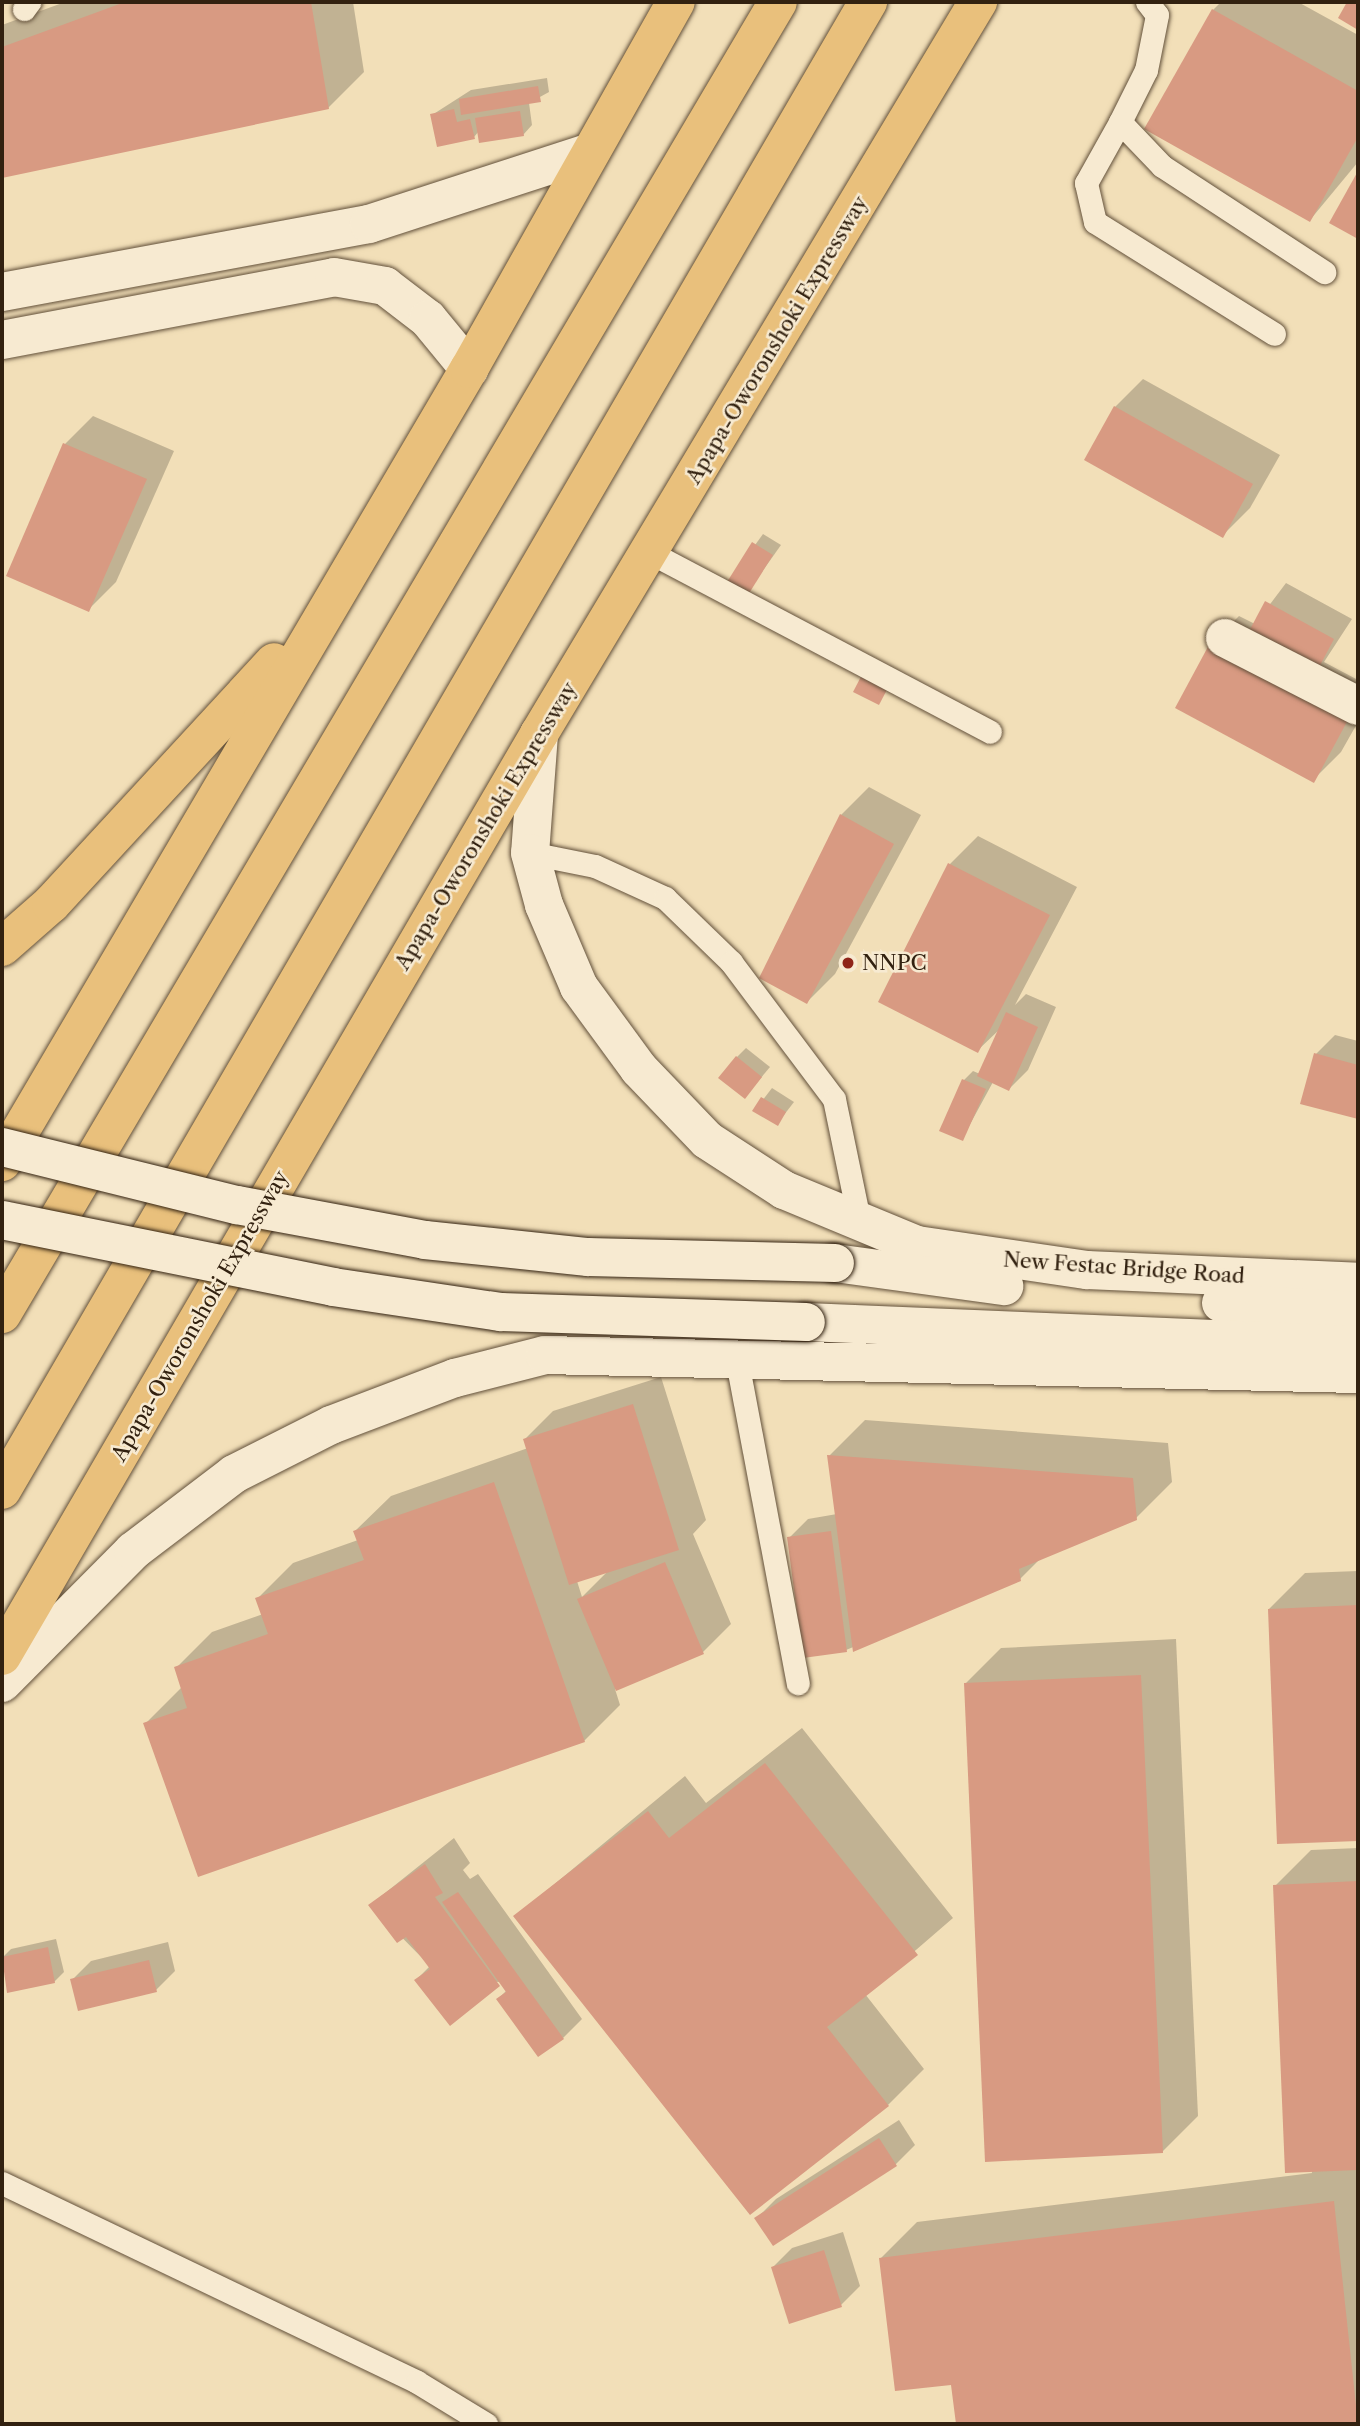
<!DOCTYPE html>
<style>
body{margin:0}
#map{position:relative;width:1360px;height:2426px;overflow:hidden;background:#f2dfb8;font-family:"Libre Caslon Text",serif}
div>[style]{position:absolute}
[style*='--x']{left:calc(var(--x)*1px);top:calc(var(--y)*1px);width:calc(var(--w)*1px);rotate:calc(var(--a)*1deg)}
.shadow>*{inset:0;background:#0003}
.building>*{inset:0;background:#d89a82}
.roads{filter:drop-shadow(0 0 2px #62503a) drop-shadow(0 0 2px #62503a)}
.service>*{height:23px;margin:-11.5px;padding:0 11.5px;transform-origin:11.5px;border-radius:11.5px;background:#f7ead1}
.minor>*{height:38px;margin:-19px;padding:0 19px;transform-origin:19px;border-radius:19px;background:#f7ead1}
.tertiary>*{height:38px;margin:-19px;padding:0 19px;transform-origin:19px;border-radius:19px;background:#f7ead1}
.secondary>*{height:38px;margin:-19px;padding:0 19px;transform-origin:19px;border-radius:19px;background:#f7ead1}
.primary>*{height:38px;margin:-19px;padding:0 19px;transform-origin:19px;border-radius:19px;background:#e9c07c}
.motorway>*{height:38px;margin:-19px;padding:0 19px;transform-origin:19px;border-radius:19px;background:#e9c07c}
.bridges{filter:drop-shadow(0 0 2px #322110) drop-shadow(0 0 2px #322110)}
.secondary-bridge>*{height:38px;margin:-19px;padding:0 19px;transform-origin:19px;border-radius:19px;background:#f7ead1}
.dots>*{width:19px;height:19px;translate:-50% -50%;box-sizing:border-box;border:4px solid #f7ead1;border-radius:50%}
span{translate:-50% -50%;white-space:nowrap;text-align:center;line-height:1.15;-webkit-text-stroke:5px #f7ead1;paint-order:stroke}
.street-label{font-size:21px;color:#322110}
.poi-label{font-size:21px;color:#322110}
.left{translate:0 -50%;text-align:left}
.frame{position:absolute;inset:0;border:4px solid #322110;pointer-events:none}
</style>
<div id="map">
<div class="shadow">
<i style="clip-path:polygon(65px 2px,353px 2px,364px 72px,328px 108px,2px 176px,2px 25px)"></i>
<i style="clip-path:polygon(1221px 2px,1298px 2px,1358px 35px,1358px 162px,1310px 220px,1213px 10px)"></i>
<i style="clip-path:polygon(547px 78px,549px 92px,529px 103px,532px 125px,523px 135px,479px 131px,474px 137px,432px 115px,471px 90px)"></i>
<i style="clip-path:polygon(1143px 379px,1280px 455px,1250px 508px,1222px 536px,1115px 407px)"></i>
<i style="clip-path:polygon(93px 416px,174px 451px,116px 582px,88px 610px,65px 444px)"></i>
<i style="clip-path:polygon(763px 534px,781px 545px,747px 593px,729px 581px)"></i>
<i style="clip-path:polygon(1286px 583px,1352px 619px,1324px 662px,1358px 680px,1358px 722px,1341px 752px,1313px 780px,1211px 644px,1239px 616px,1255px 624px)"></i>
<i style="clip-path:polygon(869px 787px,921px 815px,835px 974px,807px 1002px,841px 815px)"></i>
<i style="clip-path:polygon(978px 836px,1077px 887px,1015px 1005px,1026px 994px,1056px 1007px,1028px 1070px,1009px 1089px,993px 1082px,962px 1139px,964px 1080px,973px 1071px,980px 1074px,1001px 1028px,977px 1051px,950px 864px)"></i>
<i style="clip-path:polygon(1335px 1035px,1358px 1041px,1358px 1117px,1303px 1102px,1316px 1054px)"></i>
<i style="clip-path:polygon(746px 1048px,770px 1067px,745px 1097px,737px 1057px)"></i>
<i style="clip-path:polygon(772px 1088px,794px 1102px,777px 1124px,755px 1110px)"></i>
<i style="clip-path:polygon(evenodd,661px 1377px,706px 1520px,693px 1534px,731px 1624px,703px 1652px,615px 1689px,620px 1705px,584px 1741px,145px 1724px,182px 1687px,176px 1668px,212px 1632px,263px 1614px,257px 1599px,293px 1563px,358px 1540px,355px 1531px,391px 1496px,528px 1448px,525px 1439px,553px 1411px,661px 1377px,608px 1571px,582px 1597px,577px 1581px,608px 1571px)"></i>
<i style="clip-path:polygon(865px 1420px,1168px 1443px,1172px 1482px,1136px 1518px,1041px 1558px,1020px 1579px,846px 1650px,789px 1538px,808px 1519px,837px 1514px,829px 1456px)"></i>
<i style="clip-path:polygon(1358px 1571px,1358px 1839px,1279px 1843px,1269px 1609px,1305px 1573px)"></i>
<i style="clip-path:polygon(1176px 1639px,1198px 2116px,1162px 2152px,965px 1684px,1001px 1648px)"></i>
<i style="clip-path:polygon(802px 1728px,953px 1918px,865px 1994px,924px 2069px,888px 2105px,516px 1916px,685px 1776px,706px 1803px)"></i>
<i style="clip-path:polygon(454px 1838px,470px 1863px,463px 1870px,470px 1879px,478px 1874px,582px 2019px,563px 2038px,498px 1999px,507px 1990px,501px 1982px,416px 1980px,430px 1966px,370px 1905px)"></i>
<i style="clip-path:polygon(1358px 1848px,1358px 2424px,958px 2424px,953px 2383px,881px 2258px,917px 2222px,1312px 2173px,1275px 1886px,1311px 1850px)"></i>
<i style="clip-path:polygon(56px 1939px,64px 1972px,54px 1982px,9px 1991px,2px 1958px,11px 1949px)"></i>
<i style="clip-path:polygon(168px 1942px,175px 1971px,156px 1990px,72px 1980px,91px 1961px)"></i>
<i style="clip-path:polygon(899px 2120px,915px 2145px,896px 2164px,773px 2243px,757px 2218px,776px 2199px)"></i>
<i style="clip-path:polygon(843px 2232px,860px 2286px,841px 2305px,773px 2267px,792px 2248px)"></i>
</div>
<div class="building">
<i style="clip-path:polygon(125px 2px,311px 2px,329px 109px,2px 178px,2px 47px)"></i>
<i style="clip-path:polygon(1347px 2px,1358px 2px,1358px 30px,1338px 18px)"></i>
<i style="clip-path:polygon(1212px 9px,1358px 91px,1358px 137px,1310px 222px,1144px 129px)"></i>
<i style="clip-path:polygon(538px 86px,541px 102px,461px 115px,459px 99px)"></i>
<i style="clip-path:polygon(454px 109px,457px 122px,470px 119px,475px 139px,437px 147px,430px 114px)"></i>
<i style="clip-path:polygon(520px 111px,524px 136px,479px 143px,475px 118px)"></i>
<i style="clip-path:polygon(1358px 171px,1358px 239px,1329px 223px)"></i>
<i style="clip-path:polygon(1114px 406px,1253px 484px,1223px 538px,1084px 460px)"></i>
<i style="clip-path:polygon(63px 443px,147px 479px,89px 612px,6px 576px)"></i>
<i style="clip-path:polygon(752px 542px,773px 555px,748px 595px,727px 582px)"></i>
<i style="clip-path:polygon(1265px 601px,1334px 639px,1316px 673px,1247px 635px)"></i>
<i style="clip-path:polygon(1210px 643px,1349px 718px,1314px 783px,1175px 708px)"></i>
<i style="clip-path:polygon(865px 669px,891px 682px,879px 705px,853px 692px)"></i>
<i style="clip-path:polygon(840px 814px,894px 844px,807px 1004px,759px 978px)"></i>
<i style="clip-path:polygon(948px 863px,1050px 915px,978px 1053px,878px 1002px)"></i>
<i style="clip-path:polygon(1006px 1012px,1038px 1027px,1009px 1091px,977px 1076px)"></i>
<i style="clip-path:polygon(1314px 1053px,1358px 1065px,1358px 1119px,1300px 1104px)"></i>
<i style="clip-path:polygon(736px 1056px,762px 1077px,745px 1099px,718px 1078px)"></i>
<i style="clip-path:polygon(962px 1079px,986px 1089px,963px 1141px,939px 1131px)"></i>
<i style="clip-path:polygon(761px 1097px,786px 1112px,778px 1126px,752px 1111px)"></i>
<i style="clip-path:polygon(633px 1404px,679px 1550px,569px 1585px,523px 1439px)"></i>
<i style="clip-path:polygon(827px 1455px,1133px 1478px,1137px 1520px,1019px 1569px,1021px 1581px,853px 1652px)"></i>
<i style="clip-path:polygon(494px 1482px,585px 1742px,198px 1877px,143px 1723px,187px 1708px,174px 1667px,268px 1634px,255px 1598px,364px 1560px,353px 1531px)"></i>
<i style="clip-path:polygon(831px 1531px,847px 1652px,803px 1658px,787px 1537px)"></i>
<i style="clip-path:polygon(665px 1562px,704px 1654px,616px 1691px,577px 1599px)"></i>
<i style="clip-path:polygon(1358px 1605px,1358px 1841px,1277px 1844px,1268px 1609px)"></i>
<i style="clip-path:polygon(1141px 1675px,1163px 2153px,985px 2162px,964px 1683px)"></i>
<i style="clip-path:polygon(765px 1763px,918px 1955px,827px 2027px,889px 2106px,750px 2215px,513px 1916px,648px 1811px,669px 1838px)"></i>
<i style="clip-path:polygon(425px 1864px,443px 1893px,435px 1897px,500px 1986px,450px 2026px,414px 1980px,430px 1969px,406px 1937px,397px 1943px,368px 1905px)"></i>
<i style="clip-path:polygon(1358px 1881px,1358px 2170px,1285px 2173px,1273px 1885px)"></i>
<i style="clip-path:polygon(458px 1892px,564px 2039px,538px 2057px,496px 1999px,506px 1992px,442px 1902px)"></i>
<i style="clip-path:polygon(48px 1947px,55px 1983px,7px 1993px,2px 1957px)"></i>
<i style="clip-path:polygon(149px 1960px,157px 1992px,78px 2011px,70px 1979px)"></i>
<i style="clip-path:polygon(879px 2138px,897px 2166px,773px 2246px,754px 2218px)"></i>
<i style="clip-path:polygon(1334px 2201px,1358px 2424px,956px 2424px,951px 2385px,895px 2391px,879px 2258px)"></i>
<i style="clip-path:polygon(824px 2250px,842px 2307px,789px 2324px,771px 2267px)"></i>
</div>
<div class="roads">
<div class="service">
<i style="--x:1147;--y:2;--w:16;--a:52"></i>
<i style="--x:1157;--y:15;--w:56;--a:101.3"></i>
<i style="--x:1146;--y:70;--w:58;--a:116.6"></i>
<i style="--x:1120;--y:122;--w:61;--a:46.3"></i>
<i style="--x:1162;--y:166;--w:194;--a:33.2"></i>
<i style="--x:24;--y:9;--w:9;--a:-54"></i>
<i style="--x:1120;--y:122;--w:70;--a:119.1"></i>
<i style="--x:1086;--y:183;--w:40;--a:77"></i>
<i style="--x:1095;--y:222;--w:211;--a:32"></i>
<i style="--x:651;--y:553;--w:383;--a:27.8"></i>
<i style="--x:530;--y:853;--w:66;--a:11.3"></i>
<i style="--x:595;--y:866;--w:77;--a:24.6"></i>
<i style="--x:665;--y:898;--w:92;--a:44.1"></i>
<i style="--x:731;--y:962;--w:171;--a:53.1"></i>
<i style="--x:834;--y:1099;--w:128;--a:78.3"></i>
<i style="--x:736;--y:1356;--w:333;--a:79.3"></i>
<i style="--x:2;--y:2183;--w:460;--a:25.6"></i>
<i style="--x:417;--y:2382;--w:81;--a:31.3"></i>
</div>
<div class="minor">
<i style="--x:1225;--y:638;--w:149;--a:27.1"></i>
</div>
<div class="tertiary">
<i style="--x:2;--y:292;--w:373;--a:-10.5"></i>
<i style="--x:369;--y:224;--w:230;--a:-18"></i>
<i style="--x:2;--y:340;--w:338;--a:-10.7"></i>
<i style="--x:334;--y:277;--w:52;--a:10"></i>
<i style="--x:385;--y:286;--w:54;--a:37.5"></i>
<i style="--x:428;--y:319;--w:65;--a:50.6"></i>
</div>
<div class="secondary">
<i style="--x:539;--y:734;--w:119;--a:94.3"></i>
<i style="--x:530;--y:853;--w:54;--a:74.9"></i>
<i style="--x:544;--y:905;--w:89;--a:66.9"></i>
<i style="--x:579;--y:987;--w:102;--a:53.8"></i>
<i style="--x:639;--y:1069;--w:98;--a:46.2"></i>
<i style="--x:707;--y:1140;--w:92;--a:33"></i>
<i style="--x:784;--y:1190;--w:144;--a:22.5"></i>
<i style="--x:917;--y:1245;--w:172;--a:8.4"></i>
<i style="--x:1087;--y:1270;--w:271;--a:2.5"></i>
<i style="--x:835;--y:1263;--w:171;--a:7.8"></i>
<i style="--x:1221;--y:1303;--w:137;--a:3.3"></i>
<i style="--x:806;--y:1322;--w:552;--a:2.39"></i>
<i style="--x:2;--y:1683;--w:186;--a:-45.2"></i>
<i style="--x:133;--y:1551;--w:127;--a:-37.3"></i>
<i style="--x:234;--y:1474;--w:109;--a:-26.8"></i>
<i style="--x:331;--y:1425;--w:133;--a:-20.8"></i>
<i style="--x:455;--y:1378;--w:93;--a:-14.3"></i>
<i style="--x:545;--y:1355;--w:813;--a:1.34"></i>
</div>
<div class="primary">
<i style="--x:2;--y:947;--w:65;--a:-41.3"></i>
<i style="--x:51;--y:904;--w:329;--a:-47.3"></i>
<i style="--x:2;--y:1162;--w:920;--a:-59.51"></i>
<i style="--x:469;--y:369;--w:421;--a:-60.6"></i>
<i style="--x:2;--y:1656;--w:1067;--a:-59.78"></i>
<i style="--x:539;--y:734;--w:854;--a:-59.05"></i>
</div>
<div class="motorway">
<i style="--x:2;--y:1314;--w:1524;--a:-59.4"></i>
<i style="--x:2;--y:1490;--w:1722;--a:-59.8"></i>
</div>
</div>
<div class="bridges">
<div class="secondary-bridge">
<i style="--x:2;--y:1147;--w:242;--a:13.9"></i>
<i style="--x:237;--y:1205;--w:191;--a:10.5"></i>
<i style="--x:425;--y:1240;--w:164;--a:6"></i>
<i style="--x:588;--y:1257;--w:247;--a:1.4"></i>
<i style="--x:2;--y:1220;--w:338;--a:11.4"></i>
<i style="--x:333;--y:1287;--w:170;--a:8.5"></i>
<i style="--x:501;--y:1312;--w:305;--a:1.9"></i>
</div>
</div>
<div class="dots">
<i style="left:848px;top:963px;background:#8f2418"></i>
</div>
<div class="street-label">
<span style="left:777px;top:340px;rotate:-59deg">Apapa-Oworonshoki Expressway</span>
<span style="left:486px;top:826px;rotate:-59deg">Apapa-Oworonshoki Expressway</span>
<span style="left:1124px;top:1268px;rotate:4deg">New Festac Bridge Road</span>
<span style="left:200px;top:1316px;rotate:-60deg">Apapa-Oworonshoki Expressway</span>
</div>
<div class="poi-label">
<span class="left" style="left:862px;top:963px">NNPC</span>
</div>
<div class="frame"></div>
</div>
